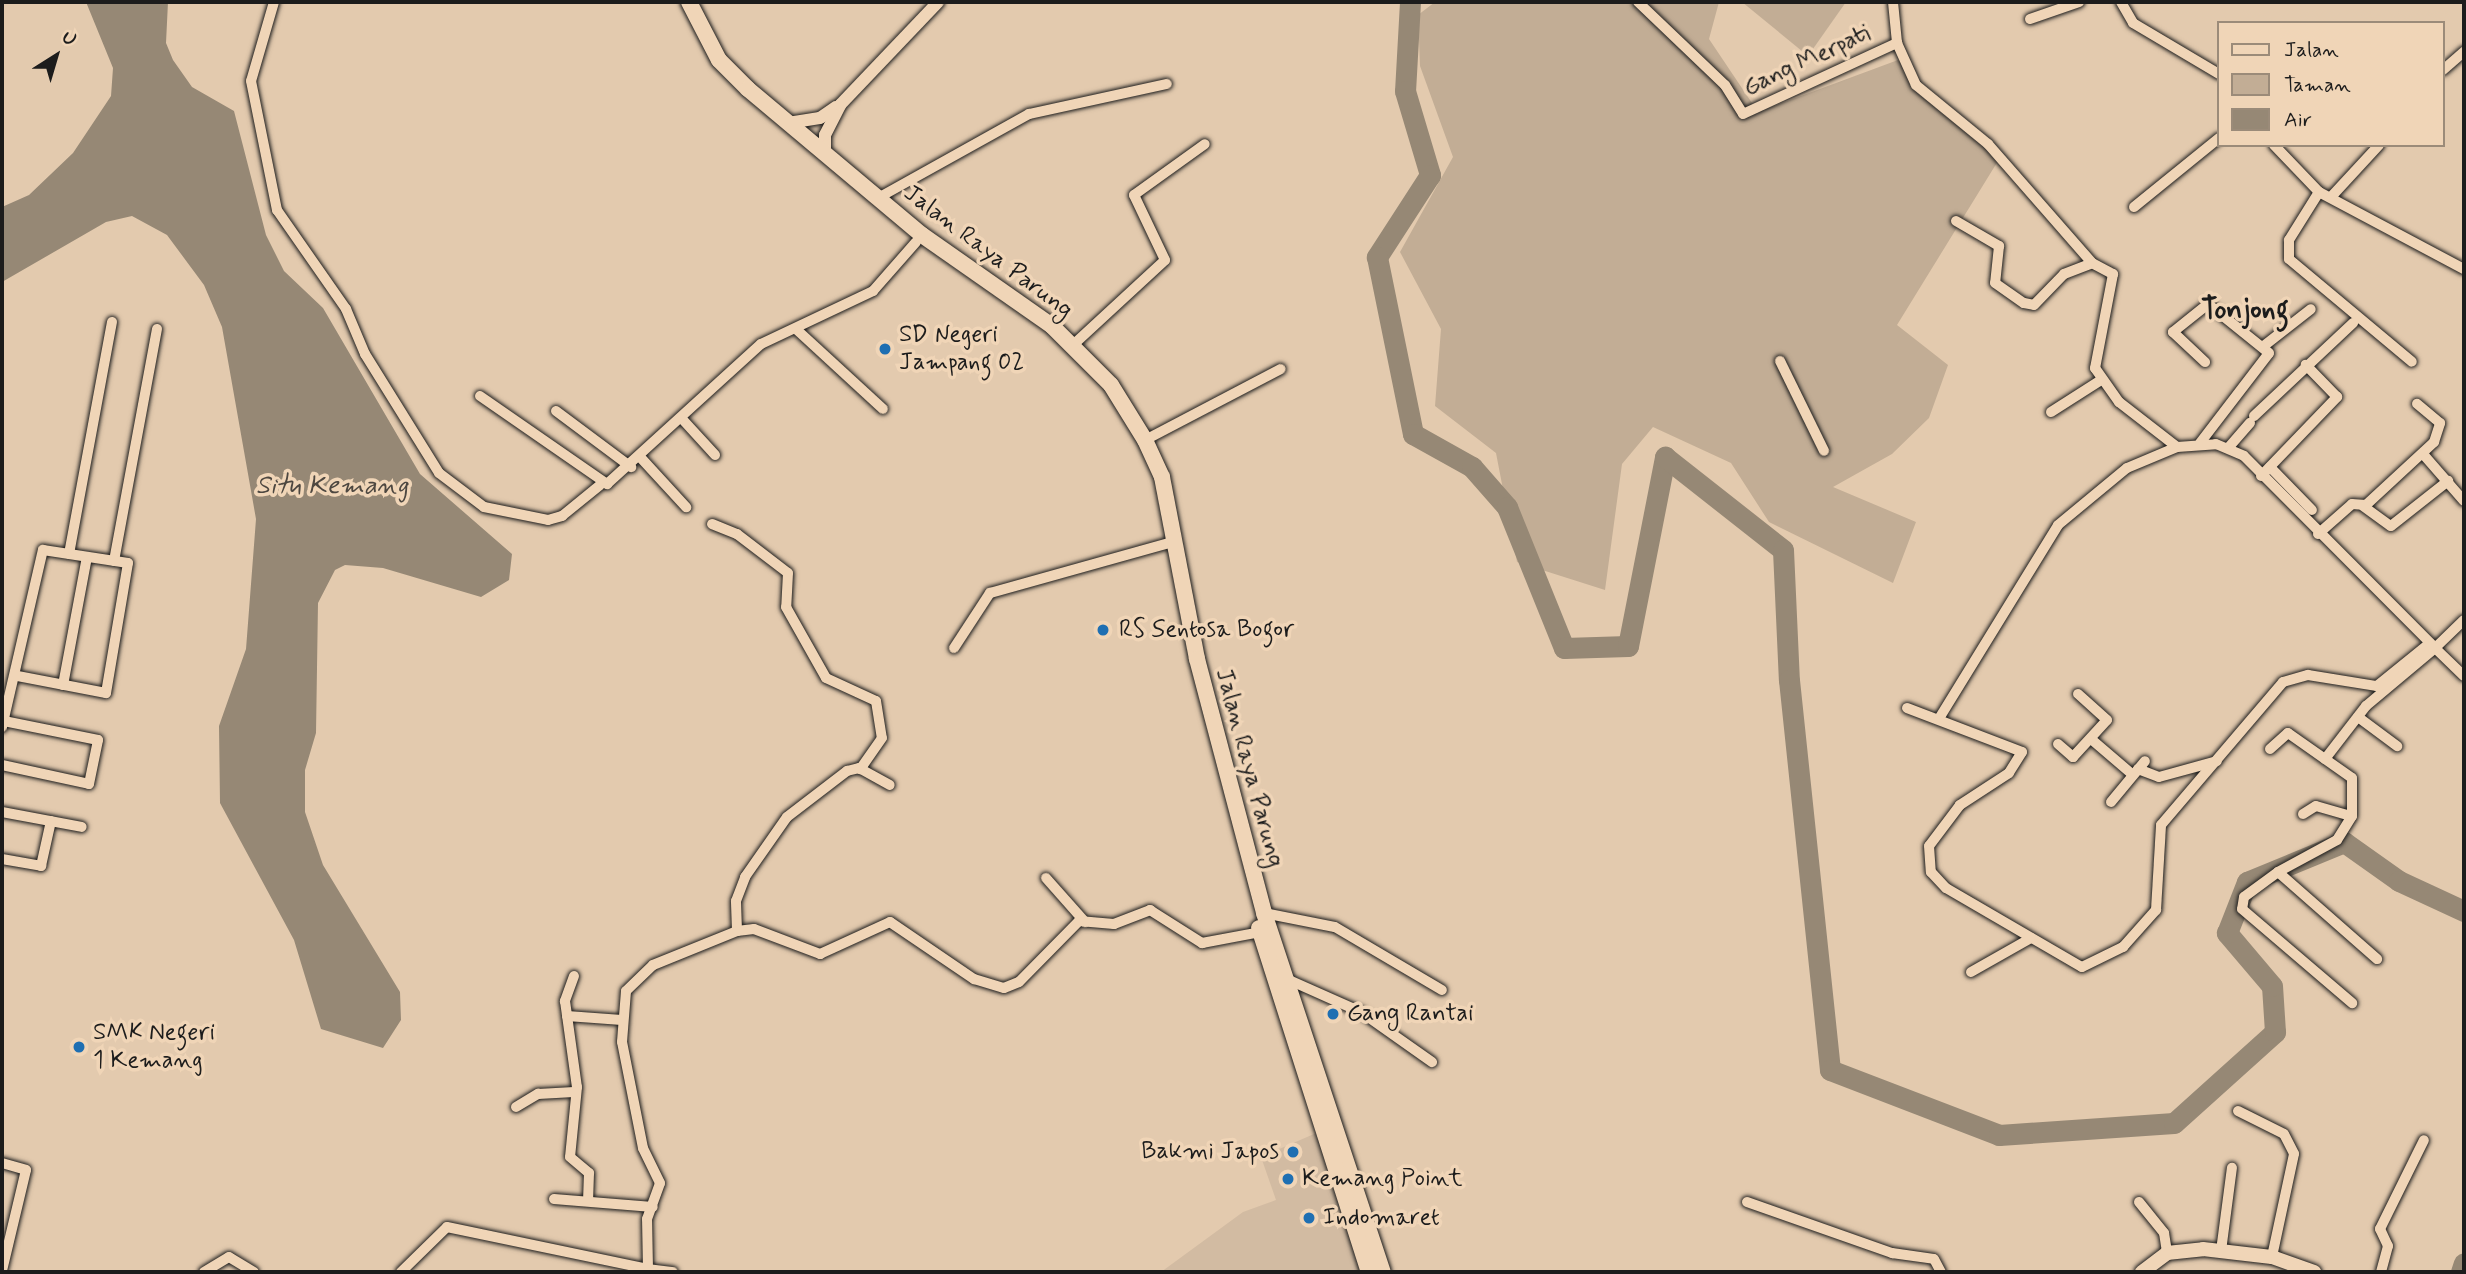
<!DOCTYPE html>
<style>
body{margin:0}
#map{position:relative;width:2466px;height:1274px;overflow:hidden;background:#e3caae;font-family:Mynerve,sans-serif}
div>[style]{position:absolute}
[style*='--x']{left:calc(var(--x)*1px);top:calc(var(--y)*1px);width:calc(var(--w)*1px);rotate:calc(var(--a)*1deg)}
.built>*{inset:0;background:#d2bba2}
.green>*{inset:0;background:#c2ad95}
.water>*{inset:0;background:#968875}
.river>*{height:21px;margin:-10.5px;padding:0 10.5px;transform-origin:10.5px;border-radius:10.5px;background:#968875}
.roads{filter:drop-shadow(0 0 2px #1c1c1c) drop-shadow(0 0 2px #1c1c1c)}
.minor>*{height:10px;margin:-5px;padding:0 5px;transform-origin:5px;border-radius:5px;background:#f0d5b7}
.tertiary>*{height:12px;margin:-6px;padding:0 6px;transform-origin:6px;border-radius:6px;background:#f0d5b7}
.secondary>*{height:14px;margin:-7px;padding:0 7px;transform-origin:7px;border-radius:7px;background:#f0d5b7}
.trunk>*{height:16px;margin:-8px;padding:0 8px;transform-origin:8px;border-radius:8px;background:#f0d5b7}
.dots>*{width:19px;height:19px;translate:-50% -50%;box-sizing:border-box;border:4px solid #f0d5b7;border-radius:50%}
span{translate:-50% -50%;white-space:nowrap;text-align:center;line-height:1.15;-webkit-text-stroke:7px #f0d5b7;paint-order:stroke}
.street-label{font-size:24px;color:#1c1c1c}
.poi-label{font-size:24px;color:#1c1c1c}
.left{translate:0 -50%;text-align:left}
.right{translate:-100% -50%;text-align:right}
.water-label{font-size:26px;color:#4d4740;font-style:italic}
.quarter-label{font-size:28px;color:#1c1c1c;font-weight:700}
.frame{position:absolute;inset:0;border:4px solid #1c1c1c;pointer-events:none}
.legend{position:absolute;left:2217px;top:21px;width:228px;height:126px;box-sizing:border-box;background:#f0d5b7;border:2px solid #9b8b79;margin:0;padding:9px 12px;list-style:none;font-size:21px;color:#1c1c1c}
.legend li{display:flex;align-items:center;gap:14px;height:35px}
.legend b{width:35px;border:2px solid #9b8b79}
.north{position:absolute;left:21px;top:21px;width:70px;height:70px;-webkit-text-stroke:5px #f0d5b7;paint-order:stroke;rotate:37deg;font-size:19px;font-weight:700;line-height:28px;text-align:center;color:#1c1c1c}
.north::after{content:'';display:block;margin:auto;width:24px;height:32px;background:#1c1c1c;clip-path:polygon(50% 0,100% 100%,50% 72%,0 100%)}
</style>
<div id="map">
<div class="built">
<i style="clip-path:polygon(1321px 1131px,1362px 1272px,1161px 1272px,1243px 1212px,1276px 1200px,1261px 1157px)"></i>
</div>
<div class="green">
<i style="clip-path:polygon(1435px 2px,1719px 2px,1709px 39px,1758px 112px,1898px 60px,1998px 161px,1897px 325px,1948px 365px,1929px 418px,1892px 454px,1833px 487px,1916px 522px,1893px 583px,1769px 522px,1731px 463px,1653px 427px,1622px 464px,1605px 590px,1517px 562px,1496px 453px,1435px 406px,1441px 329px,1400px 252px,1453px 157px,1420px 66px,1418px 15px)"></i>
<i style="clip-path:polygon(1742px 2px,1846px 2px,1808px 56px)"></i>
</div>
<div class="water">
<i style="clip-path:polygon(86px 2px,168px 2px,166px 43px,173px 60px,192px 87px,234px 111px,266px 235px,284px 271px,323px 308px,420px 474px,512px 554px,509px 580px,481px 597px,383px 568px,345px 565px,335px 570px,318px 603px,316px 733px,305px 770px,305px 812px,323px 865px,400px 992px,401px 1020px,383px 1048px,321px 1029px,294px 940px,220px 803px,219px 726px,246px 649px,256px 519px,222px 327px,204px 285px,167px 235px,132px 216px,106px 222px,2px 282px,2px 207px,29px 195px,73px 153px,111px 96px,113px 68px)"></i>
</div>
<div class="river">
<i style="--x:1410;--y:2;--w:89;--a:93.2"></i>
<i style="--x:1405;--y:91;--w:88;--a:73.4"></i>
<i style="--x:1430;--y:175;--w:98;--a:122.9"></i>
<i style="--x:1377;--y:257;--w:181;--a:78.5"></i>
<i style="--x:1413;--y:434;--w:68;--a:29.2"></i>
<i style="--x:1472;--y:467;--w:53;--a:48.8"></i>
<i style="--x:1507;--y:507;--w:152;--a:68"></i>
<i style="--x:1564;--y:648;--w:64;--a:-1.8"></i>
<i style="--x:1628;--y:646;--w:193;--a:-78.9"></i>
<i style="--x:1665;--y:457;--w:150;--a:38.2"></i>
<i style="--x:1783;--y:550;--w:130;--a:87.4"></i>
<i style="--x:1789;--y:680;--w:392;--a:84"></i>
<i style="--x:1830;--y:1070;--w:181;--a:21"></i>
<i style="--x:1999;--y:1135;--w:175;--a:-3.9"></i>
<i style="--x:2174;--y:1123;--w:136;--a:-42"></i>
<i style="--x:2275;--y:1032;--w:46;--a:-93.7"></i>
<i style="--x:2272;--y:986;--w:70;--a:-130.3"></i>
<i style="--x:2227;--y:933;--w:55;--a:-68.6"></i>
<i style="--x:2247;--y:882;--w:105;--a:-22.4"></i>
<i style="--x:2344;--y:842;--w:67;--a:35.3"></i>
<i style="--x:2399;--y:881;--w:72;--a:24.8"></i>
<i style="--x:2461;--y:1272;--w:9;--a:-72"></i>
</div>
<div class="roads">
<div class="minor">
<i style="--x:274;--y:2;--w:82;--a:106.2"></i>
<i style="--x:251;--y:81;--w:132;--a:78.6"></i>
<i style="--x:277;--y:210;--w:121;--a:55.1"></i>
<i style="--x:346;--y:309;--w:49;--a:67.1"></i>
<i style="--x:365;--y:354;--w:140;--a:58.1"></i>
<i style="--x:439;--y:473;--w:56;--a:37.1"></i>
<i style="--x:484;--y:507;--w:65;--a:11.5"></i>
<i style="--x:548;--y:520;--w:15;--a:-16"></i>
<i style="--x:562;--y:516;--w:49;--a:-39.2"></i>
<i style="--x:1638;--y:2;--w:120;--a:43.7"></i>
<i style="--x:1725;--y:85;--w:34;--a:58"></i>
<i style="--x:1743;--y:114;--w:170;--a:-24.8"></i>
<i style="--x:1893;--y:2;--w:41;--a:84.4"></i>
<i style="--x:1897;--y:43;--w:46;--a:65.7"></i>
<i style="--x:1916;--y:85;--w:93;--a:39.3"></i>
<i style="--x:1988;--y:144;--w:158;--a:48.8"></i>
<i style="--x:2092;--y:263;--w:24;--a:28"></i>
<i style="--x:2113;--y:274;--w:96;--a:100.8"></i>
<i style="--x:2095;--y:368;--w:42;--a:54.8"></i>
<i style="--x:2119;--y:402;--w:73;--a:37.8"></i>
<i style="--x:2121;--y:2;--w:24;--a:60"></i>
<i style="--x:2133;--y:23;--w:100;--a:30.7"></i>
<i style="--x:2030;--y:19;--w:52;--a:-19.1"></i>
<i style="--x:2443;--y:70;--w:28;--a:-41"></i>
<i style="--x:2274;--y:145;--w:65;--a:46.2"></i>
<i style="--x:2319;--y:192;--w:164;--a:28"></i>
<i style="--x:2319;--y:192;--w:57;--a:122"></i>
<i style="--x:2289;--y:240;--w:19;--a:90"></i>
<i style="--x:2289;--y:259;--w:160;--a:39.9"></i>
<i style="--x:2331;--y:197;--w:71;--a:-47.3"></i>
<i style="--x:878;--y:198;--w:173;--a:-29.1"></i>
<i style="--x:1029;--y:114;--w:141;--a:-12.3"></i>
<i style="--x:2134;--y:207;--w:109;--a:-39.1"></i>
<i style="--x:1956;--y:221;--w:50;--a:30.2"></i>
<i style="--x:1999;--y:246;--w:37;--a:96"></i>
<i style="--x:1995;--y:283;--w:35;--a:35"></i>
<i style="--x:2024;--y:303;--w:10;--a:11"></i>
<i style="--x:2034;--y:305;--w:43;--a:-45.9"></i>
<i style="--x:2064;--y:274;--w:30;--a:-21"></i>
<i style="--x:796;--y:329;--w:118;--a:42.6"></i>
<i style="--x:1073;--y:345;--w:125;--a:-42.7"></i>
<i style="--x:1165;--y:260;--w:72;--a:-115.5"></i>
<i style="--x:1134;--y:195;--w:87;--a:-35.7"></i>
<i style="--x:2265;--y:345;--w:58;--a:-38"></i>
<i style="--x:1780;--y:361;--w:100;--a:63.9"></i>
<i style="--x:480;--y:396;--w:155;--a:34.7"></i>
<i style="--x:607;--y:484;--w:208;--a:-42.3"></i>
<i style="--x:761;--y:344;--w:124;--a:-25.3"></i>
<i style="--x:873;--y:291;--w:65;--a:-48.7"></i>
<i style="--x:556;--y:411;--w:94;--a:36.7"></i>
<i style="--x:2051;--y:412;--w:59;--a:-32.6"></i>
<i style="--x:2254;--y:416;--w:136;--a:-43.2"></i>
<i style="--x:684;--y:421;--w:46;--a:47.6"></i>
<i style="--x:1145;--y:440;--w:153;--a:-27.6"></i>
<i style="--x:2200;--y:443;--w:113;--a:-52.5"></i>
<i style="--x:2269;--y:353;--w:78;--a:-141.2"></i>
<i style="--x:2208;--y:304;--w:45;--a:141.3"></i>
<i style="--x:2173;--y:332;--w:44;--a:43.2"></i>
<i style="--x:2229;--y:447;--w:32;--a:-49"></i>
<i style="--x:2423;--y:454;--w:62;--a:48.9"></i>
<i style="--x:641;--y:458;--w:67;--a:47.4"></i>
<i style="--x:2270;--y:467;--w:60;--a:45.7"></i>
<i style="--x:2261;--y:476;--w:110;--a:-46.1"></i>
<i style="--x:2337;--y:397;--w:45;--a:-134.1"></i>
<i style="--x:2363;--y:506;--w:34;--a:36"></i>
<i style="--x:2391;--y:526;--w:73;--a:-38.3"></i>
<i style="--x:712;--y:524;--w:27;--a:22"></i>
<i style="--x:737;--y:534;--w:64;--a:37.4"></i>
<i style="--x:788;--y:573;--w:34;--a:93"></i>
<i style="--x:786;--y:607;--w:81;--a:60.6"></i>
<i style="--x:826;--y:678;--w:55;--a:24.7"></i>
<i style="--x:876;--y:701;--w:37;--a:81"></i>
<i style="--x:882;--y:738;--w:38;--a:125"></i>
<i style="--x:2318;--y:534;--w:45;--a:-41.4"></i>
<i style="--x:2352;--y:504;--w:14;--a:4"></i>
<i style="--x:2366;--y:505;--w:93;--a:-42.8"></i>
<i style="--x:2434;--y:442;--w:20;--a:-72"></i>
<i style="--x:2440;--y:423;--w:30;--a:-140"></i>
<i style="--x:69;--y:554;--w:236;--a:-79.5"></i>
<i style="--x:114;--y:561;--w:236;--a:-79.5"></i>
<i style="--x:954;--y:648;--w:66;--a:-56.8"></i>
<i style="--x:990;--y:593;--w:186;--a:-15.6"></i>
<i style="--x:63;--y:685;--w:130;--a:-79.4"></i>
<i style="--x:1907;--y:708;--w:123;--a:20.9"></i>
<i style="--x:2022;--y:752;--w:25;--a:122"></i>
<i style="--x:2009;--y:773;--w:59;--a:146.9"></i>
<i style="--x:1960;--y:805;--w:51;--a:127.1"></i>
<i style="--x:1929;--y:846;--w:26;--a:86"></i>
<i style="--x:1931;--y:872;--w:22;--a:47"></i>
<i style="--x:1946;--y:888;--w:157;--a:30.2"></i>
<i style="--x:2082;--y:967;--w:46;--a:-26"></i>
<i style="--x:2123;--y:947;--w:50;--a:-48.3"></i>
<i style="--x:2156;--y:910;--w:85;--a:-86.6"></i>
<i style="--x:2161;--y:825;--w:188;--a:-49.5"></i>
<i style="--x:2283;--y:682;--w:26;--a:-16"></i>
<i style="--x:2308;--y:675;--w:70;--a:9.1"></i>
<i style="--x:2377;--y:686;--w:68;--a:-39.1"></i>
<i style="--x:1940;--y:717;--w:225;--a:-58.4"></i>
<i style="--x:2058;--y:525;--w:89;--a:-39.6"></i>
<i style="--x:2127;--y:468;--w:54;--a:-22.8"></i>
<i style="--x:2177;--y:447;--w:39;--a:-4"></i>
<i style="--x:2216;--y:444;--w:30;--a:23"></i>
<i style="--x:2244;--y:456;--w:271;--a:45.1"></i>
<i style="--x:2435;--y:648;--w:40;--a:-44"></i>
<i style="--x:2358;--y:717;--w:49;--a:36.6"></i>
<i style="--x:2;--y:727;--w:182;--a:-77"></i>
<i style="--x:43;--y:550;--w:86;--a:8.7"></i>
<i style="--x:128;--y:563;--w:132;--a:99.6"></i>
<i style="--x:106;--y:693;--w:90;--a:-169.1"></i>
<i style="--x:2091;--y:739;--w:55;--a:40.6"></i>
<i style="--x:2058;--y:744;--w:20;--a:41"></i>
<i style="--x:2073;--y:757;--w:50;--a:-47.4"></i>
<i style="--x:2107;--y:720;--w:39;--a:-138"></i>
<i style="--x:2270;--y:749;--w:24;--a:-42"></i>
<i style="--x:2288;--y:733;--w:78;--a:35.1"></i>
<i style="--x:2352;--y:778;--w:38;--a:90"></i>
<i style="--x:2352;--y:816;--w:28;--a:122"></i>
<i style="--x:2337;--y:840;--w:67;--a:151.5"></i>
<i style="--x:2278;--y:872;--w:42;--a:143.7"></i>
<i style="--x:2244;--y:897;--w:12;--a:99"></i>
<i style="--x:2242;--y:909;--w:145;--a:40.5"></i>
<i style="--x:2325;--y:759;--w:67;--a:-52.3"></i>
<i style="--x:2366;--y:706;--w:90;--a:-40"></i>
<i style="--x:2435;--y:648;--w:40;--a:44"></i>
<i style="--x:2;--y:765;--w:89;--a:12.3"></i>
<i style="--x:89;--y:784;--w:45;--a:-78.4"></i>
<i style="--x:98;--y:740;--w:96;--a:-168.6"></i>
<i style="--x:2138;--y:769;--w:22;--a:21"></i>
<i style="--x:2159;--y:777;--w:60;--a:-15.4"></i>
<i style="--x:2111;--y:802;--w:53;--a:-50.3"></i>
<i style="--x:2;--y:812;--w:81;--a:10.6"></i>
<i style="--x:2303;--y:814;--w:15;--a:-32"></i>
<i style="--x:2316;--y:806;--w:37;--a:16"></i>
<i style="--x:2;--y:859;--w:40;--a:10"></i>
<i style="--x:41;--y:866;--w:46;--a:-77.5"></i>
<i style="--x:2278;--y:872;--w:132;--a:41.3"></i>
<i style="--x:1046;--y:878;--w:59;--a:48.4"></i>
<i style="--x:1264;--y:913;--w:72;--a:11.2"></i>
<i style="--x:1335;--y:927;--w:124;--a:30.5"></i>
<i style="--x:737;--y:931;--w:30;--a:-92"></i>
<i style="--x:736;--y:901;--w:26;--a:-69"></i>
<i style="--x:745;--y:877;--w:73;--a:-55"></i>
<i style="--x:787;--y:817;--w:76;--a:-37.5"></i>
<i style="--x:847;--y:771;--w:12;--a:-14"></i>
<i style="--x:859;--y:768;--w:35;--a:29"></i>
<i style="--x:1971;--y:972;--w:69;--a:-29.5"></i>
<i style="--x:574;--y:976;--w:27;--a:110"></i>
<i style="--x:565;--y:1001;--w:87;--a:82.1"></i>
<i style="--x:577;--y:1087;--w:70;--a:95.7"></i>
<i style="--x:570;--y:1157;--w:25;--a:40"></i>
<i style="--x:589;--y:1173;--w:28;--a:92"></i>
<i style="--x:1289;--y:980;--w:79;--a:24"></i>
<i style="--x:1361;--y:1012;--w:87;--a:35.2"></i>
<i style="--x:567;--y:1016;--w:55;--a:4.2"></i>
<i style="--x:516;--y:1107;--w:26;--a:-31"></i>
<i style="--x:538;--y:1094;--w:36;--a:-3"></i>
<i style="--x:2238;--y:1111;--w:51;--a:26.6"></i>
<i style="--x:2284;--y:1134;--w:22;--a:63"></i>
<i style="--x:2294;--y:1154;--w:105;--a:102.1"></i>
<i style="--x:2;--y:1163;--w:25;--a:16"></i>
<i style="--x:26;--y:1170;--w:104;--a:103.4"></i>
<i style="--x:554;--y:1199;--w:99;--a:4.6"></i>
<i style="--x:1747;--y:1202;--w:154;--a:19.4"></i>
<i style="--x:1892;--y:1253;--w:42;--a:8.1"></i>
<i style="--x:1934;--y:1259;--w:15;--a:62"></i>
<i style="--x:2139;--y:1202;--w:40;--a:51"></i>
<i style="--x:2164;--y:1233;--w:20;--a:81"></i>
<i style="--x:2221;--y:1251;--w:84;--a:-82.5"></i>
<i style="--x:648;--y:1269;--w:25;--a:7"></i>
<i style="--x:204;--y:1272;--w:29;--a:-31"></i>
<i style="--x:229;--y:1257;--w:29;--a:31"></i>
<i style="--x:401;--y:1272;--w:64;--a:-44.4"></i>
<i style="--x:447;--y:1227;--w:205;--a:11.8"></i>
<i style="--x:648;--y:1269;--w:50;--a:-91.1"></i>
<i style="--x:647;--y:1219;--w:38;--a:-70"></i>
<i style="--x:660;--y:1183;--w:39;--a:-116"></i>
<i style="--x:643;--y:1148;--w:108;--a:-101.2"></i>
<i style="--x:622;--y:1042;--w:51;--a:-85.5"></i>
<i style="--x:626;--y:991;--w:37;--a:-44"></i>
<i style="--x:653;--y:965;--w:91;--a:-22"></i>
<i style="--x:737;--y:931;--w:17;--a:-7"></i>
<i style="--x:754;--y:929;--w:71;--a:20.7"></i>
<i style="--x:820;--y:954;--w:77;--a:-24.6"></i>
<i style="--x:890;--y:922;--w:102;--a:34.2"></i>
<i style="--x:974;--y:979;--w:31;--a:17"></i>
<i style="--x:1004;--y:988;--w:16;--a:-22"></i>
<i style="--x:1019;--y:982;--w:86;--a:-45.5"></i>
<i style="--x:1079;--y:921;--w:35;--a:5"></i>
<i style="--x:1114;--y:924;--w:39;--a:-21"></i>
<i style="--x:1150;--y:910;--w:62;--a:32.4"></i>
<i style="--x:1202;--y:943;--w:59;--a:-10.7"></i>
<i style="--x:2381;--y:1272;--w:27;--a:-75"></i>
<i style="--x:2388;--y:1246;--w:19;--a:-115"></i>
<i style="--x:2380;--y:1229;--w:99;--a:-63.7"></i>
</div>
<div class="tertiary">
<i style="--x:788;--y:123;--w:32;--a:-9"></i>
<i style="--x:820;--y:118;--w:19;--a:-35"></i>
<i style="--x:825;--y:154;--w:19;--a:-90"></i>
<i style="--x:825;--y:135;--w:34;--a:-63"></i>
<i style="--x:840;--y:105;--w:142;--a:-46.4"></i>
</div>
<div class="secondary">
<i style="--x:2142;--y:1272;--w:31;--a:-37"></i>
<i style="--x:2167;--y:1253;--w:36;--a:-6"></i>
<i style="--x:2203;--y:1249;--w:69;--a:6.6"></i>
<i style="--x:2272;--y:1257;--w:45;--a:19.7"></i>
</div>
<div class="trunk">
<i style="--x:689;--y:2;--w:65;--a:62.7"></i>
<i style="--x:719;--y:60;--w:41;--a:45"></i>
<i style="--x:748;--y:89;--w:227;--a:40"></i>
<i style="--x:922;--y:235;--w:159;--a:35"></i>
<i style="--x:1052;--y:326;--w:83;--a:45"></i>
<i style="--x:1111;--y:385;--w:65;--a:58.3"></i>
<i style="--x:1145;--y:440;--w:41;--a:65.3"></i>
<i style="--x:1162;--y:477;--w:185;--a:79.1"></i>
<i style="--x:1197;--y:659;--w:263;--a:75.2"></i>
<i style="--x:1264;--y:913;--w:378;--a:71.7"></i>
<i style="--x:1259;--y:928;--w:361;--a:72.3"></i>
</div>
</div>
<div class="dots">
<i style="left:885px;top:349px;background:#1f6fb2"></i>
<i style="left:1103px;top:630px;background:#1f6fb2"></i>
<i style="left:1333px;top:1014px;background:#1f6fb2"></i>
<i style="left:79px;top:1047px;background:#1f6fb2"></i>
<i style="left:1293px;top:1152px;background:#1f6fb2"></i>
<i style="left:1288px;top:1179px;background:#1f6fb2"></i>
<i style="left:1309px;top:1218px;background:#1f6fb2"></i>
</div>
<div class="street-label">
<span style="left:1807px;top:61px;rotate:-25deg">Gang Merpati</span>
<span style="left:988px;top:252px;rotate:37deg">Jalan Raya Parung</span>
<span style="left:1249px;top:768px;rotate:75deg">Jalan Raya Parung</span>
</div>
<div class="poi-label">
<span class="left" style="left:899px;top:349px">SD Negeri<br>Jampang 02</span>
<span class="left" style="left:1119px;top:630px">RS Sentosa Bogor</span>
<span class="left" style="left:1347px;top:1014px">Gang Rantai</span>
<span class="left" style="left:93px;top:1047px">SMK Negeri<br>1 Kemang</span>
<span class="right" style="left:1279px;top:1152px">Bakmi Japos</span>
<span class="left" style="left:1302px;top:1179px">Kemang Point</span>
<span class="left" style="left:1323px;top:1218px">Indomaret</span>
</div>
<div class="water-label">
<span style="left:332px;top:487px">Situ Kemang</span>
</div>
<div class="quarter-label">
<span style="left:2245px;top:311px">Tonjong</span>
</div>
<div class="frame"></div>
<ul class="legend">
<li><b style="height:9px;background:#f0d5b7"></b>Jalan</li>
<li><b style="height:19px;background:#c2ad95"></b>Taman</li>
<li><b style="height:19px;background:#968875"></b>Air</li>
</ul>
<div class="north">U</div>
</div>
